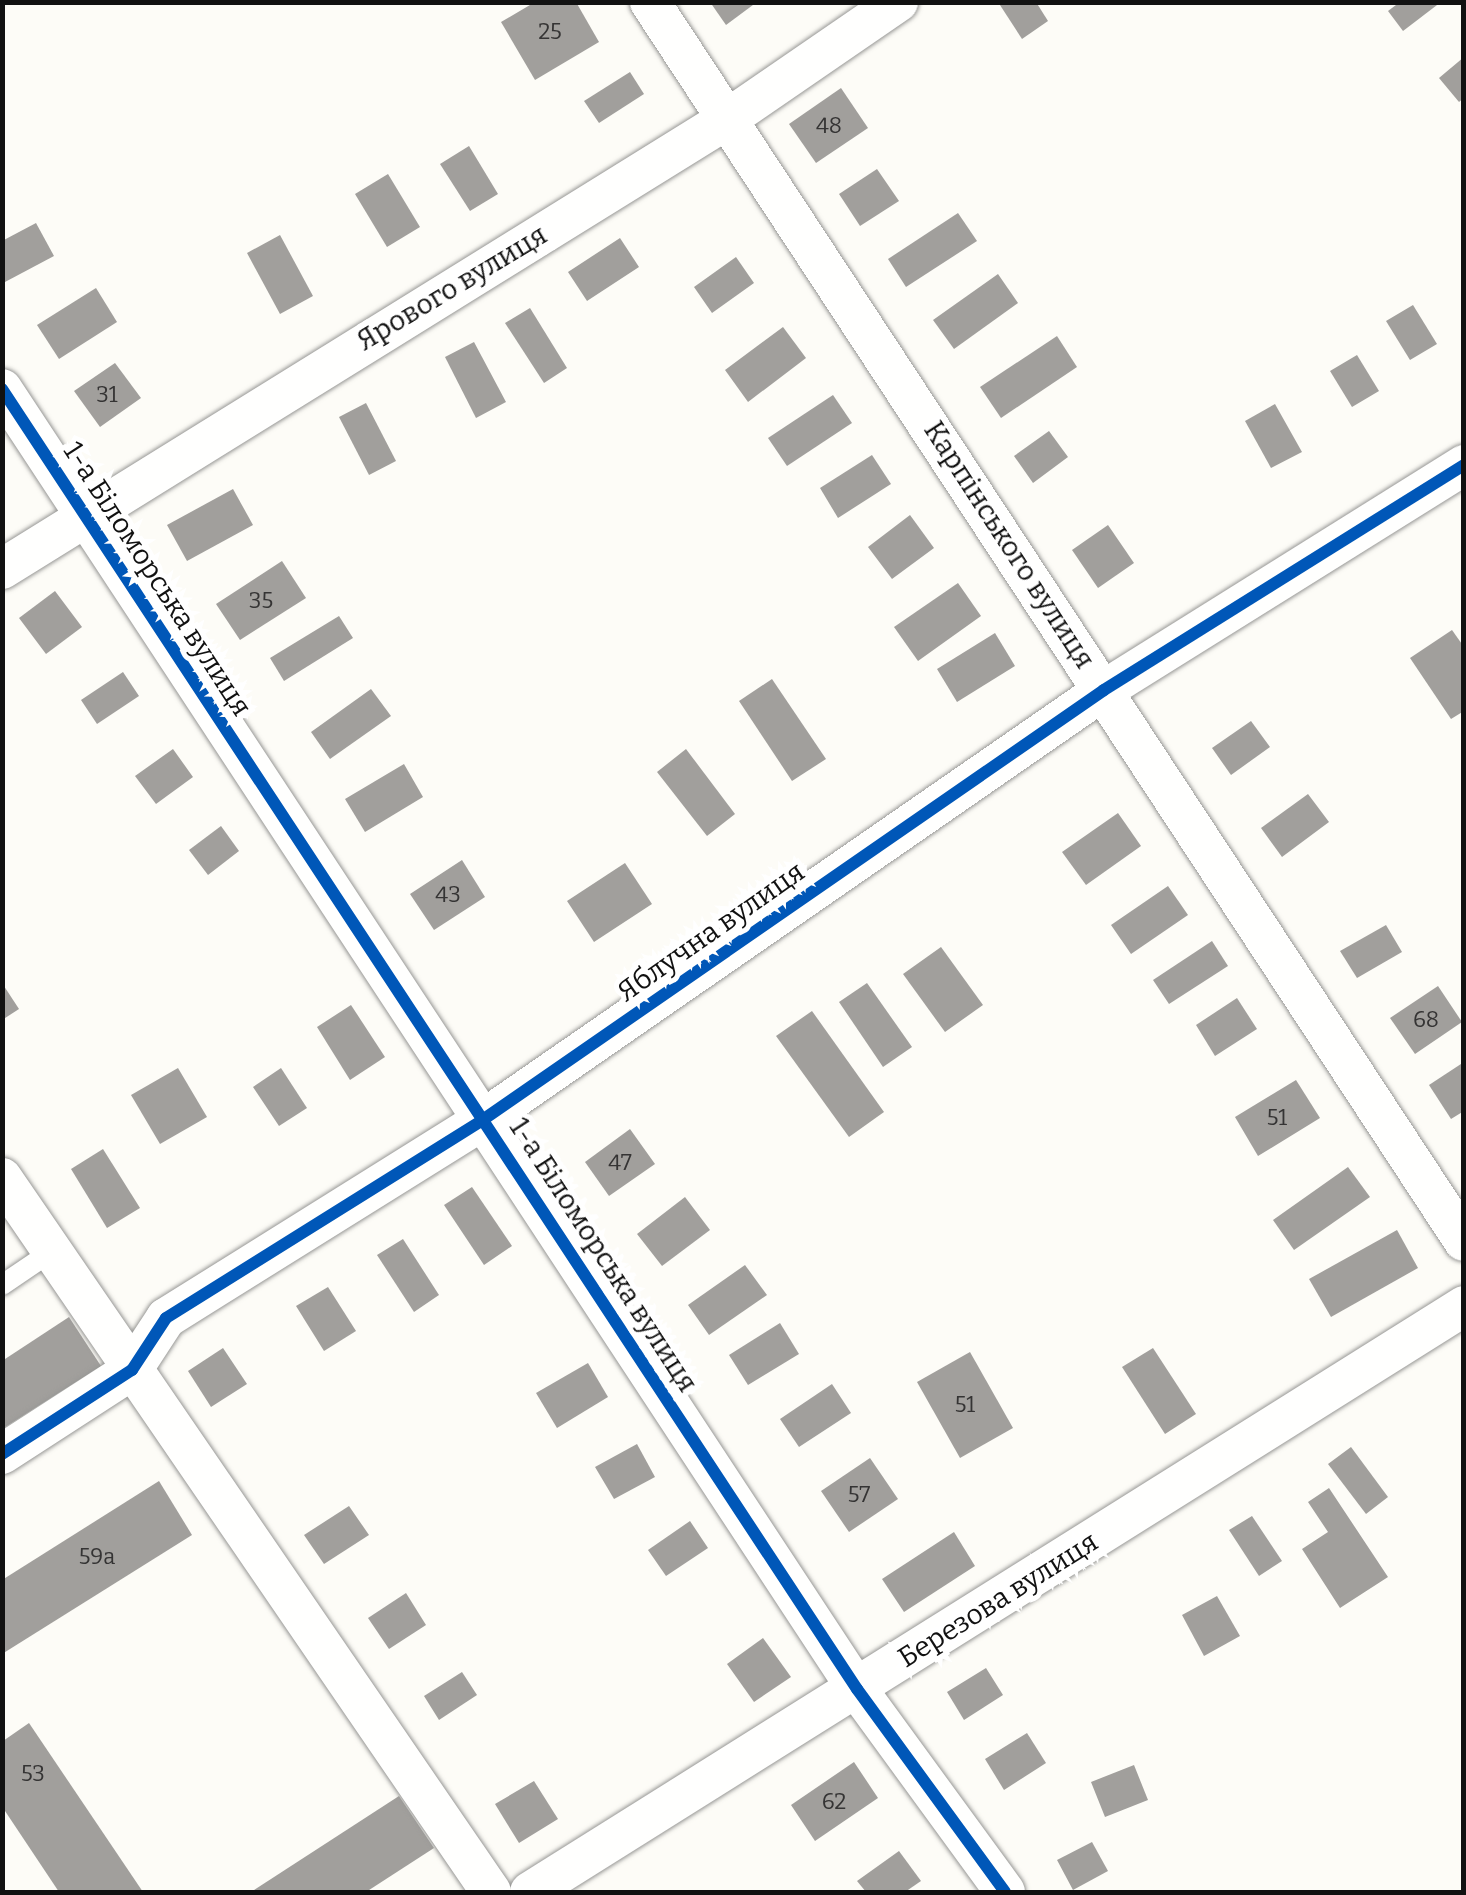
<!DOCTYPE html>
<meta charset="utf-8">
<style>
body{margin:0}
#map{position:relative;width:1466px;height:1895px;overflow:hidden;background:#fdfcf7;font-family:Bitter,serif}
div>[style]{position:absolute}
[style*='--x']{left:calc(var(--x)*1px);top:calc(var(--y)*1px);width:calc(var(--w)*1px);rotate:calc(var(--a)*1deg)}
.building>*{inset:0;background:#a19f9c}
.roads{filter:drop-shadow(0 0 2px #979795) drop-shadow(0 0 2px #979795)}
.service>*{height:20px;margin:-10px;padding:0 10px;transform-origin:10px;border-radius:10px;background:#fffffe}
.minor>*{height:40px;margin:-20px;padding:0 20px;transform-origin:20px;border-radius:20px;background:#fffffe}
.cycleway>*{height:12px;margin:-6px;padding:0 6px;transform-origin:6px;border-radius:6px;background:#0057b8}
span{translate:-50% -50%;white-space:nowrap;text-align:center;line-height:1.15;-webkit-text-stroke:10px #fff;paint-order:stroke}
.number-label{font-size:22px;color:#353434}
.number-label span{-webkit-text-stroke-width:0}
.street-label{font-size:28px;color:#111}
.frame{position:absolute;inset:0;border:5px solid #111;pointer-events:none}
</style>
<div id="map">
<div class="building">
<i style="clip-path:polygon(535px 2px,576px 2px,599px 42px,535px 80px,501px 22px)"></i>
<i style="clip-path:polygon(710px 2px,757px 2px,726px 25px)"></i>
<i style="clip-path:polygon(998px 2px,1036px 2px,1048px 21px,1022px 39px)"></i>
<i style="clip-path:polygon(1400px 2px,1441px 2px,1403px 31px,1388px 11px)"></i>
<i style="clip-path:polygon(1464px 57px,1464px 98px,1459px 102px,1439px 78px)"></i>
<i style="clip-path:polygon(630px 72px,644px 94px,599px 123px,584px 101px)"></i>
<i style="clip-path:polygon(841px 88px,868px 128px,816px 163px,789px 124px)"></i>
<i style="clip-path:polygon(469px 146px,498px 194px,470px 211px,440px 164px)"></i>
<i style="clip-path:polygon(877px 169px,899px 201px,860px 226px,839px 194px)"></i>
<i style="clip-path:polygon(388px 174px,420px 227px,387px 247px,355px 194px)"></i>
<i style="clip-path:polygon(958px 213px,977px 241px,906px 287px,888px 259px)"></i>
<i style="clip-path:polygon(36px 223px,54px 256px,5px 282px,2px 241px)"></i>
<i style="clip-path:polygon(280px 235px,313px 296px,280px 314px,247px 253px)"></i>
<i style="clip-path:polygon(620px 238px,639px 267px,587px 301px,568px 272px)"></i>
<i style="clip-path:polygon(736px 257px,754px 283px,712px 313px,694px 287px)"></i>
<i style="clip-path:polygon(998px 274px,1018px 303px,954px 349px,933px 320px)"></i>
<i style="clip-path:polygon(96px 288px,117px 322px,59px 359px,37px 325px)"></i>
<i style="clip-path:polygon(1413px 305px,1437px 344px,1410px 360px,1386px 321px)"></i>
<i style="clip-path:polygon(530px 308px,567px 368px,544px 383px,505px 323px)"></i>
<i style="clip-path:polygon(783px 327px,806px 358px,748px 402px,725px 370px)"></i>
<i style="clip-path:polygon(1057px 336px,1077px 367px,1001px 418px,980px 387px)"></i>
<i style="clip-path:polygon(474px 342px,506px 402px,476px 418px,445px 357px)"></i>
<i style="clip-path:polygon(1357px 355px,1379px 391px,1352px 407px,1330px 371px)"></i>
<i style="clip-path:polygon(115px 363px,141px 398px,100px 427px,74px 391px)"></i>
<i style="clip-path:polygon(833px 395px,852px 423px,787px 466px,768px 438px)"></i>
<i style="clip-path:polygon(366px 403px,396px 461px,369px 475px,339px 417px)"></i>
<i style="clip-path:polygon(1275px 404px,1302px 452px,1271px 468px,1245px 421px)"></i>
<i style="clip-path:polygon(1049px 431px,1068px 457px,1033px 483px,1014px 456px)"></i>
<i style="clip-path:polygon(872px 455px,891px 484px,838px 518px,820px 488px)"></i>
<i style="clip-path:polygon(233px 489px,253px 525px,187px 561px,167px 525px)"></i>
<i style="clip-path:polygon(910px 515px,934px 548px,892px 579px,868px 547px)"></i>
<i style="clip-path:polygon(1108px 525px,1134px 563px,1098px 588px,1072px 550px)"></i>
<i style="clip-path:polygon(282px 561px,306px 598px,240px 640px,216px 604px)"></i>
<i style="clip-path:polygon(958px 583px,981px 616px,918px 661px,894px 627px)"></i>
<i style="clip-path:polygon(55px 591px,82px 627px,46px 654px,19px 618px)"></i>
<i style="clip-path:polygon(339px 616px,353px 638px,284px 681px,270px 658px)"></i>
<i style="clip-path:polygon(1452px 630px,1464px 647px,1464px 711px,1451px 719px,1410px 658px)"></i>
<i style="clip-path:polygon(995px 633px,1015px 666px,957px 702px,937px 669px)"></i>
<i style="clip-path:polygon(123px 672px,139px 696px,97px 724px,81px 700px)"></i>
<i style="clip-path:polygon(772px 679px,826px 759px,792px 781px,739px 701px)"></i>
<i style="clip-path:polygon(371px 689px,391px 716px,330px 759px,311px 732px)"></i>
<i style="clip-path:polygon(1251px 721px,1270px 747px,1231px 775px,1212px 748px)"></i>
<i style="clip-path:polygon(173px 749px,193px 777px,156px 804px,135px 776px)"></i>
<i style="clip-path:polygon(686px 749px,735px 814px,707px 836px,657px 772px)"></i>
<i style="clip-path:polygon(404px 764px,423px 797px,365px 832px,345px 799px)"></i>
<i style="clip-path:polygon(1308px 794px,1329px 822px,1282px 857px,1261px 828px)"></i>
<i style="clip-path:polygon(1118px 813px,1141px 846px,1086px 885px,1062px 852px)"></i>
<i style="clip-path:polygon(221px 826px,239px 851px,208px 875px,189px 850px)"></i>
<i style="clip-path:polygon(462px 860px,485px 897px,434px 930px,410px 894px)"></i>
<i style="clip-path:polygon(625px 863px,652px 904px,594px 942px,567px 901px)"></i>
<i style="clip-path:polygon(1168px 886px,1188px 915px,1131px 954px,1111px 925px)"></i>
<i style="clip-path:polygon(1386px 925px,1402px 952px,1357px 978px,1340px 951px)"></i>
<i style="clip-path:polygon(1212px 941px,1228px 966px,1169px 1004px,1153px 980px)"></i>
<i style="clip-path:polygon(941px 947px,983px 1005px,945px 1032px,903px 974px)"></i>
<i style="clip-path:polygon(2px 983px,19px 1009px,2px 1020px)"></i>
<i style="clip-path:polygon(867px 983px,912px 1047px,883px 1067px,839px 1002px)"></i>
<i style="clip-path:polygon(1438px 986px,1462px 1022px,1415px 1054px,1390px 1018px)"></i>
<i style="clip-path:polygon(1237px 998px,1257px 1029px,1215px 1056px,1196px 1025px)"></i>
<i style="clip-path:polygon(351px 1005px,385px 1057px,350px 1080px,317px 1027px)"></i>
<i style="clip-path:polygon(812px 1011px,884px 1112px,849px 1137px,776px 1036px)"></i>
<i style="clip-path:polygon(1464px 1062px,1464px 1111px,1451px 1119px,1429px 1085px)"></i>
<i style="clip-path:polygon(178px 1068px,207px 1117px,160px 1144px,131px 1095px)"></i>
<i style="clip-path:polygon(281px 1068px,307px 1108px,279px 1126px,253px 1087px)"></i>
<i style="clip-path:polygon(1296px 1080px,1320px 1118px,1258px 1156px,1235px 1117px)"></i>
<i style="clip-path:polygon(630px 1129px,655px 1164px,609px 1196px,585px 1162px)"></i>
<i style="clip-path:polygon(103px 1149px,140px 1208px,107px 1228px,71px 1169px)"></i>
<i style="clip-path:polygon(1348px 1167px,1370px 1197px,1294px 1250px,1273px 1220px)"></i>
<i style="clip-path:polygon(472px 1187px,512px 1246px,484px 1265px,444px 1205px)"></i>
<i style="clip-path:polygon(685px 1197px,710px 1230px,662px 1266px,637px 1234px)"></i>
<i style="clip-path:polygon(1397px 1230px,1418px 1268px,1331px 1317px,1309px 1279px)"></i>
<i style="clip-path:polygon(403px 1239px,439px 1295px,414px 1312px,377px 1255px)"></i>
<i style="clip-path:polygon(745px 1265px,767px 1295px,709px 1335px,688px 1305px)"></i>
<i style="clip-path:polygon(328px 1287px,356px 1331px,324px 1351px,296px 1306px)"></i>
<i style="clip-path:polygon(69px 1317px,101px 1366px,2px 1429px,2px 1361px)"></i>
<i style="clip-path:polygon(780px 1323px,799px 1354px,748px 1385px,729px 1355px)"></i>
<i style="clip-path:polygon(223px 1348px,247px 1384px,211px 1407px,188px 1371px)"></i>
<i style="clip-path:polygon(1153px 1348px,1196px 1414px,1165px 1434px,1122px 1367px)"></i>
<i style="clip-path:polygon(970px 1352px,1013px 1428px,960px 1458px,917px 1382px)"></i>
<i style="clip-path:polygon(588px 1363px,608px 1397px,557px 1428px,536px 1393px)"></i>
<i style="clip-path:polygon(832px 1384px,851px 1413px,799px 1447px,780px 1419px)"></i>
<i style="clip-path:polygon(637px 1444px,655px 1477px,614px 1499px,595px 1467px)"></i>
<i style="clip-path:polygon(1351px 1447px,1388px 1497px,1366px 1514px,1328px 1464px)"></i>
<i style="clip-path:polygon(870px 1458px,898px 1499px,849px 1532px,821px 1491px)"></i>
<i style="clip-path:polygon(159px 1481px,192px 1535px,2px 1654px,2px 1580px)"></i>
<i style="clip-path:polygon(1329px 1488px,1388px 1577px,1340px 1608px,1302px 1549px,1328px 1532px,1308px 1502px)"></i>
<i style="clip-path:polygon(349px 1506px,369px 1535px,324px 1564px,304px 1535px)"></i>
<i style="clip-path:polygon(1252px 1516px,1282px 1561px,1259px 1576px,1229px 1530px)"></i>
<i style="clip-path:polygon(690px 1521px,708px 1548px,666px 1576px,648px 1550px)"></i>
<i style="clip-path:polygon(954px 1532px,975px 1566px,904px 1612px,882px 1579px)"></i>
<i style="clip-path:polygon(406px 1593px,426px 1625px,389px 1649px,368px 1618px)"></i>
<i style="clip-path:polygon(1217px 1596px,1240px 1636px,1204px 1656px,1182px 1615px)"></i>
<i style="clip-path:polygon(763px 1638px,791px 1677px,754px 1702px,727px 1664px)"></i>
<i style="clip-path:polygon(986px 1668px,1003px 1695px,964px 1720px,947px 1692px)"></i>
<i style="clip-path:polygon(462px 1672px,477px 1695px,439px 1720px,424px 1696px)"></i>
<i style="clip-path:polygon(29px 1723px,143px 1892px,59px 1892px,3px 1808px,3px 1741px)"></i>
<i style="clip-path:polygon(1027px 1733px,1046px 1763px,1004px 1790px,985px 1759px)"></i>
<i style="clip-path:polygon(854px 1762px,878px 1798px,815px 1841px,791px 1805px)"></i>
<i style="clip-path:polygon(1134px 1765px,1148px 1800px,1105px 1817px,1091px 1782px)"></i>
<i style="clip-path:polygon(534px 1781px,558px 1819px,519px 1843px,495px 1804px)"></i>
<i style="clip-path:polygon(399px 1796px,434px 1848px,366px 1892px,251px 1892px)"></i>
<i style="clip-path:polygon(1092px 1842px,1108px 1871px,1073px 1890px,1057px 1860px)"></i>
<i style="clip-path:polygon(899px 1851px,921px 1881px,905px 1892px,866px 1892px,857px 1881px)"></i>
</div>
<div class="roads">
<div class="service">
<i style="--x:2;--y:1285;--w:60;--a:-34.2"></i>
</div>
<div class="minor">
<i style="--x:650;--y:2;--w:1482;--a:56.7"></i>
<i style="--x:2;--y:389;--w:1556;--a:56.67"></i>
<i style="--x:857;--y:1689;--w:251;--a:53.9"></i>
<i style="--x:2;--y:569;--w:856;--a:-31.81"></i>
<i style="--x:729;--y:118;--w:205;--a:-34.5"></i>
<i style="--x:2;--y:1178;--w:865;--a:55.59"></i>
<i style="--x:2;--y:1454;--w:155;--a:-32.9"></i>
<i style="--x:132;--y:1370;--w:62;--a:-56.8"></i>
<i style="--x:166;--y:1318;--w:375;--a:-32"></i>
<i style="--x:484;--y:1119;--w:754;--a:-34.68"></i>
<i style="--x:1104;--y:690;--w:425;--a:-32"></i>
<i style="--x:530;--y:1892;--w:1103;--a:-32.1"></i>
</div>
</div>
<div class="cycleway">
<i style="--x:2;--y:389;--w:1556;--a:56.67"></i>
<i style="--x:857;--y:1689;--w:251;--a:53.9"></i>
<i style="--x:2;--y:1454;--w:155;--a:-32.9"></i>
<i style="--x:132;--y:1370;--w:62;--a:-56.8"></i>
<i style="--x:166;--y:1318;--w:375;--a:-32"></i>
<i style="--x:484;--y:1119;--w:754;--a:-34.68"></i>
<i style="--x:1104;--y:690;--w:425;--a:-32"></i>
</div>
<div class="number-label">
<span style="left:550px;top:32px">25</span>
<span style="left:829px;top:126px">48</span>
<span style="left:107px;top:395px">31</span>
<span style="left:261px;top:601px">35</span>
<span style="left:448px;top:895px">43</span>
<span style="left:1426px;top:1020px">68</span>
<span style="left:1277px;top:1118px">51</span>
<span style="left:620px;top:1163px">47</span>
<span style="left:965px;top:1405px">51</span>
<span style="left:859px;top:1495px">57</span>
<span style="left:97px;top:1557px">59а</span>
<span style="left:33px;top:1774px">53</span>
<span style="left:834px;top:1802px">62</span>
</div>
<div class="street-label">
<span style="left:452px;top:288px;rotate:-31deg">Ярового вулиця</span>
<span style="left:1009px;top:545px;rotate:57deg">Карпінського вулиця</span>
<span style="left:157px;top:579px;rotate:57deg">1-а Біломорська вулиця</span>
<span style="left:711px;top:932px;rotate:-35deg">Яблучна вулиця</span>
<span style="left:603px;top:1255px;rotate:57deg">1-а Біломорська вулиця</span>
<span style="left:998px;top:1600px;rotate:-32deg">Березова вулиця</span>
</div>
<div class="frame"></div>
</div>
